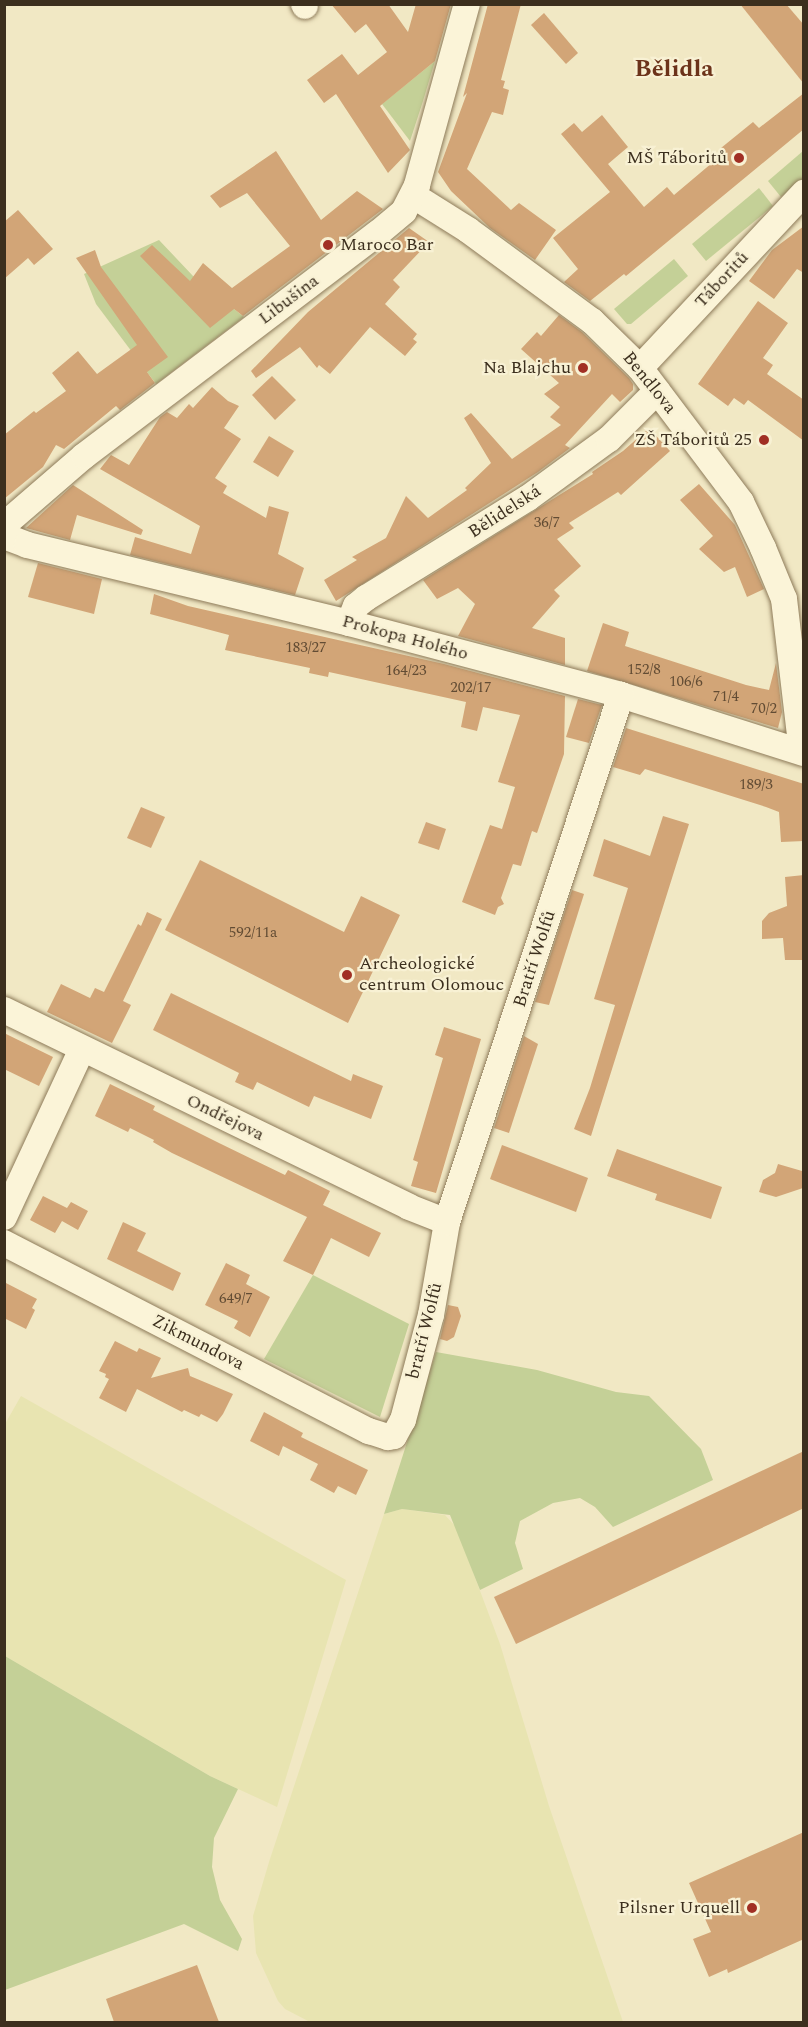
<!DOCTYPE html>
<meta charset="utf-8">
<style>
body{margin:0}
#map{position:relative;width:808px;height:2027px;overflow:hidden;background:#f1e8c4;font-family:Spectral,serif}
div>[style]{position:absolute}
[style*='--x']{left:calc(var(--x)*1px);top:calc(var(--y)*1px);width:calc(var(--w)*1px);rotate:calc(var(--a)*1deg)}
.farmland>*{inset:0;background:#e8e4b1}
.green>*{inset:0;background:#c4d097}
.building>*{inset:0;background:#d2a577}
.roads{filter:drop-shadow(0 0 2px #8d7a59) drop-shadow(0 0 2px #8d7a59)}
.minor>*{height:26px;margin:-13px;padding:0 13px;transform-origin:13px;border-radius:13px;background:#fbf4d8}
.dots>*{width:16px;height:16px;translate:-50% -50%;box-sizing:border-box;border:3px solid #f8f1d4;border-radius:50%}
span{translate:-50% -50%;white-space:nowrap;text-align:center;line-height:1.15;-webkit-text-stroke:4.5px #f8f1d4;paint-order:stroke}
.number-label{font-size:15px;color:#624c34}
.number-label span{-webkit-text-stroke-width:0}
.poi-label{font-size:18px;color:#3c2f1e}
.right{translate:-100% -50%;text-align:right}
.left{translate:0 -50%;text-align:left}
.street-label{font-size:18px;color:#3c2f1e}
.district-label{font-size:24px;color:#6c331a;font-weight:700}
.frame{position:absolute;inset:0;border:6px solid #3c2f1e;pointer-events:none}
</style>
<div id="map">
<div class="farmland">
<i style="clip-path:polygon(21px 1396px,346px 1580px,277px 1807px,210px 1776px,5px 1656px,5px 1424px)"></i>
<i style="clip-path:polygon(402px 1509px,445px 1515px,456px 1527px,500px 1644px,549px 1806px,623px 2022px,310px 2022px,285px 2009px,278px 2001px,256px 1953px,253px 1916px,269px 1862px,384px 1514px)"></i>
</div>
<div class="green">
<i style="clip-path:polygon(435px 61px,423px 101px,410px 141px,382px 104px)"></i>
<i style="clip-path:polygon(803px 151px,803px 179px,781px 197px,768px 181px)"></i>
<i style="clip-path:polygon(759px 188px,773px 206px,706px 261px,692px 244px)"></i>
<i style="clip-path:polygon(159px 240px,193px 276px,244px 317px,156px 384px,96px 304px,84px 274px)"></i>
<i style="clip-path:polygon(674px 259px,688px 276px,631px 324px,627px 324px,614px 309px)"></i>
<i style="clip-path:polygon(313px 1275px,409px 1324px,380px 1417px,264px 1359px)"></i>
<i style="clip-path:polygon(436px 1352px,537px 1370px,616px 1392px,649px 1396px,701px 1449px,713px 1480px,613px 1527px,595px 1507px,580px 1498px,553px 1503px,520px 1521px,515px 1543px,523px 1569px,480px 1590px,450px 1515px,402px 1509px,384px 1514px)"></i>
<i style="clip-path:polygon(5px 1656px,210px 1776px,238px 1789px,214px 1838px,212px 1867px,220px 1900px,242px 1939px,238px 1951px,184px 1924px,5px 1990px)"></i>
</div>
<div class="building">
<i style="clip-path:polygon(331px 4px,388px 4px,408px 32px,416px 4px,451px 4px,435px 61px,380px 106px,410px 150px,388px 173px,336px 94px,324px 103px,307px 80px,342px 54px,358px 75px,387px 52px,366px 24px,355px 33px)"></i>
<i style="clip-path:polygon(488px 4px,521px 4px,501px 80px,505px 81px,503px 88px,509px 90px,503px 115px,492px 112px,467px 169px,511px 210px,519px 203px,556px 230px,535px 260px,490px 228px,451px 191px,438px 172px,467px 93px,463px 97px)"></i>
<i style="clip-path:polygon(740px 4px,786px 4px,804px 25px,804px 84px)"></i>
<i style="clip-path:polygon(544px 13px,578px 53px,566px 64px,531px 25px)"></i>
<i style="clip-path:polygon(804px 93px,804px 129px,626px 276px,624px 274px,590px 301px,564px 282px,578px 269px,553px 238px,610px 192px,561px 134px,574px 123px,582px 132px,602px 115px,628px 147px,608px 164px,644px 207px,667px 187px,674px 195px,725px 152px,721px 148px,753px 122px,759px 128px)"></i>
<i style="clip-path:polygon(276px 151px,321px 220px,357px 191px,383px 209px,243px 316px,234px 309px,210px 328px,140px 256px,152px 245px,190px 281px,203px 263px,232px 288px,290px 246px,247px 193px,220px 208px,210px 196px)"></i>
<i style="clip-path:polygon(18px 210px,53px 249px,34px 265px,28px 258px,4px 279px,4px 222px)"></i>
<i style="clip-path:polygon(804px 226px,804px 273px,797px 269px,774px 299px,749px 281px,772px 250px)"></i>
<i style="clip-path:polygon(409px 228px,429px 242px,393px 280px,400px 287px,385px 304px,417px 334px,413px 339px,417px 342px,405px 356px,370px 327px,330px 374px,319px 365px,317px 368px,300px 347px,256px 378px,251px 371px,308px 312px)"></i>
<i style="clip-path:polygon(95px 250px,101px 267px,168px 357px,147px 372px,155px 383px,120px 410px,116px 406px,64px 449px,56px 445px,43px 467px,4px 499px,4px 435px,34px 411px,36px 413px,66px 391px,52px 373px,78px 351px,97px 374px,137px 345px,76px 258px)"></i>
<i style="clip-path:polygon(758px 301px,788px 323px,763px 358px,773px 365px,767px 374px,804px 400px,804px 441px,748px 400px,744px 405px,734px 398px,728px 406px,698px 384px)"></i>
<i style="clip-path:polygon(559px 315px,582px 332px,629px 378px,633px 384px,633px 390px,620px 402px,612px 394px,565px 445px,570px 448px,538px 472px,336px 601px,324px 580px,357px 560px,352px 557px,386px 538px,406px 496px,428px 518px,467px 490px,465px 488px,491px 463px,464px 418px,471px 413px,512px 459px,561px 425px,550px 417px,560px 407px,544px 394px,559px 383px,521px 349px,537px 332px,541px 336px)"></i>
<i style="clip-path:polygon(272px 376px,296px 400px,275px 420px,252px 395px)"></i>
<i style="clip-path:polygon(212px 387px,228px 401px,239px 406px,224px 428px,241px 439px,215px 478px,227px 486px,223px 493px,266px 518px,269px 506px,289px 512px,278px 554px,304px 568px,295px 595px,130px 555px,135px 537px,191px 554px,200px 526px,100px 469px,111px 455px,129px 465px,160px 417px,167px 412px,177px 418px,189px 404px,193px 408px)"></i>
<i style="clip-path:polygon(649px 428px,670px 451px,621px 495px,618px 492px,569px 523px,574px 528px,557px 539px,581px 566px,554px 590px,560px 596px,532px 628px,565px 638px,565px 665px,458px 636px,475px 604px,458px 588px,437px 599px,423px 580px,593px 474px,592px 472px,623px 451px)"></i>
<i style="clip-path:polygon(269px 436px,294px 451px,278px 477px,253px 462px)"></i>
<i style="clip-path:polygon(699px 484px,735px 525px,764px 589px,747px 597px,735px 567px,724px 572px,699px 549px,713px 536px,680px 500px)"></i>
<i style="clip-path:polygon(73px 485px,143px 530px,141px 535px,77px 515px,70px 540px,26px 528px)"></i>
<i style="clip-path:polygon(38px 563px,102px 579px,94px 614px,28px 597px)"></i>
<i style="clip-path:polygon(154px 594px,188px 606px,444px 664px,565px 696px,564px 754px,537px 833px,532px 831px,521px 866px,513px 864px,501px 898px,504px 904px,498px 907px,495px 915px,462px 902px,490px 825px,502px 829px,515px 787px,498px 782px,520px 715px,483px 707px,477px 731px,461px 727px,466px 702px,329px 672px,328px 677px,309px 673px,310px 668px,225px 650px,229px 635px,150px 614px)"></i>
<i style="clip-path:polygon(603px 623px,629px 632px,625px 646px,746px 685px,769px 690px,776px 663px,782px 712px,778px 728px,587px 671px)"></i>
<i style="clip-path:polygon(578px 699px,602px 705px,589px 743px,566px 737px)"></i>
<i style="clip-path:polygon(626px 728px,804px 784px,804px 841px,781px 842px,779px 812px,766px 807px,645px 769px,640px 775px,613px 767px)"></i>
<i style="clip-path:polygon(141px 807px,165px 817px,151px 848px,127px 838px)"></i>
<i style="clip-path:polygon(663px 816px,689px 824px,591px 1136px,574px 1129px,590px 1088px,615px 1005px,594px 999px,628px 888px,593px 876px,604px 839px,650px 856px)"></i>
<i style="clip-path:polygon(426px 822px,446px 829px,439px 850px,418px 843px)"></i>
<i style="clip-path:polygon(200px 860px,344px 932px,361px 896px,400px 915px,348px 1023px,165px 930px)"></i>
<i style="clip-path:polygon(804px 875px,804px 960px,785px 960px,783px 938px,762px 939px,762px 921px,769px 913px,787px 906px,785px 877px)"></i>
<i style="clip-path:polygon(572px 890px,584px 894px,549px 1005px,535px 1002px)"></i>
<i style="clip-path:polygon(147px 912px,162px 919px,123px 1001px,131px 1005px,112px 1043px,47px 1012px,61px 984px,90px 998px,95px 988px,104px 992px,138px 924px,141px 926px)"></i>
<i style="clip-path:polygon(171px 993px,351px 1081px,353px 1074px,383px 1086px,371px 1119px,314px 1096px,309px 1107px,257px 1082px,253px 1090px,235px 1082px,239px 1073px,153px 1030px)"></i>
<i style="clip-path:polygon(444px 1027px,481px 1039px,436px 1193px,411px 1186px,418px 1162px,413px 1160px,443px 1058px,435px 1055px)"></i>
<i style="clip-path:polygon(4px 1033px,53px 1057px,39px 1086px,4px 1069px)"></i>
<i style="clip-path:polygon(524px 1036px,538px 1044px,509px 1133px,494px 1128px)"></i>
<i style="clip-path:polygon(110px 1084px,155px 1106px,153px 1110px,219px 1143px,285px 1175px,288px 1170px,330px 1191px,323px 1205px,381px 1233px,369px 1257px,331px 1238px,313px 1275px,283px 1261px,307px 1217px,172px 1153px,153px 1142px,154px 1140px,130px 1128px,128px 1132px,95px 1116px)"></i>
<i style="clip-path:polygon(502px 1145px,588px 1178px,576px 1212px,490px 1179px)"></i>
<i style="clip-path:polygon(617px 1149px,722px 1187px,711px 1219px,655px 1200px,657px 1194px,607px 1176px)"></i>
<i style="clip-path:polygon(778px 1164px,802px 1171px,803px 1188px,776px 1197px,759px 1192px,763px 1180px,775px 1173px)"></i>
<i style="clip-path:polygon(43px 1196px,67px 1208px,71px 1202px,88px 1211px,78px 1230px,62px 1221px,55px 1233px,30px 1220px)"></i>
<i style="clip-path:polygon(123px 1222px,146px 1233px,137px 1251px,181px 1273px,173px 1291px,107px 1259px)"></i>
<i style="clip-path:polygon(226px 1263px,250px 1275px,246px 1284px,270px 1297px,250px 1337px,234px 1328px,238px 1321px,205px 1305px)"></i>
<i style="clip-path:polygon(4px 1282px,37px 1299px,32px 1308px,35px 1310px,26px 1329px,4px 1318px)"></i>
<i style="clip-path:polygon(448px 1305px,458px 1307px,461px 1316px,454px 1337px,447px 1341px,440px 1339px)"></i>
<i style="clip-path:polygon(115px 1341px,137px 1352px,139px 1348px,161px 1358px,151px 1378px,188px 1368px,190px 1376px,233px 1394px,223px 1414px,217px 1422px,201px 1414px,199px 1417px,184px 1410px,182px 1412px,137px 1389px,126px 1412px,99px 1398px,109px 1379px,105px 1377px,106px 1374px,99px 1371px)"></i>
<i style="clip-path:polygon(264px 1412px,303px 1433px,301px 1437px,368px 1470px,356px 1495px,338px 1486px,334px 1493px,310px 1480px,318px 1464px,283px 1446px,279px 1456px,250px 1441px)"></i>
<i style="clip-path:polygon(804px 1451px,804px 1508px,516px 1644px,494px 1597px)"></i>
<i style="clip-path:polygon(804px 1832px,804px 1939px,728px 1973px,727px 1969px,709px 1977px,693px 1939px,711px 1932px,689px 1883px)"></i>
<i style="clip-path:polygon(197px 1965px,219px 2022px,114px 2022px,106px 1999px)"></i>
</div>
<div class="roads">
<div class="minor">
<i style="--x:304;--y:4;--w:2;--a:63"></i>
<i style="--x:414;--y:196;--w:64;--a:32.2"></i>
<i style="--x:468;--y:230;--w:154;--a:36.3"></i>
<i style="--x:592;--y:321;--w:67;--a:44.4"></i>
<i style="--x:640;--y:368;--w:168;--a:53"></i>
<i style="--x:741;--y:502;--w:51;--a:64.4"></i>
<i style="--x:763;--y:548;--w:55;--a:67.6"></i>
<i style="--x:784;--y:599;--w:154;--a:83.3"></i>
<i style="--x:640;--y:368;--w:240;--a:-46.9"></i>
<i style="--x:4;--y:525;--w:106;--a:-40.8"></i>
<i style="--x:84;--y:456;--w:368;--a:-37.2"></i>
<i style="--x:377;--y:234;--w:35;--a:-40"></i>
<i style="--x:404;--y:211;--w:29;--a:-63"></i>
<i style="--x:417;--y:185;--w:188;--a:-74.6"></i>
<i style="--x:4;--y:536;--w:25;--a:21"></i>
<i style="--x:27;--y:545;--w:331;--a:13.6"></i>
<i style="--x:349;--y:623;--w:281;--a:14.8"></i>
<i style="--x:621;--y:695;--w:192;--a:17.6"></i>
<i style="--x:349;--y:623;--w:18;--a:-68"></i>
<i style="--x:356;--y:606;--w:13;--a:-39"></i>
<i style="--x:366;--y:598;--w:190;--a:-31.7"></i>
<i style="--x:528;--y:498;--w:100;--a:-36.1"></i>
<i style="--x:609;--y:439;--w:68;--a:-45"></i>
<i style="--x:4;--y:1010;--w:450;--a:25.9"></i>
<i style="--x:409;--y:1207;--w:41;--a:21.5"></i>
<i style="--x:4;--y:1217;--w:185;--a:-65.1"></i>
<i style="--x:4;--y:1243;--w:411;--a:27.3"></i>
<i style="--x:369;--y:1431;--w:20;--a:18"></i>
<i style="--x:388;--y:1437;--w:6;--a:-9"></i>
<i style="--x:394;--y:1436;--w:18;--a:-61"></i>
<i style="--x:403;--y:1420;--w:109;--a:-75.1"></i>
<i style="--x:431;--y:1315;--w:94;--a:-80.2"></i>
<i style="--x:447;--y:1222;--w:555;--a:-71.73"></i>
</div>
</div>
<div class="dots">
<i style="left:739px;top:158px;background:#a12f24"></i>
<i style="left:328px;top:245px;background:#a12f24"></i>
<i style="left:583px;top:368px;background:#a12f24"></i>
<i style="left:764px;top:440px;background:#a12f24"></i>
<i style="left:347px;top:975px;background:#a12f24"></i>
<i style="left:752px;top:1908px;background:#a12f24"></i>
</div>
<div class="number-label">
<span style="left:547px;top:523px">36/7</span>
<span style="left:306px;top:648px">183/27</span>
<span style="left:644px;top:670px">152/8</span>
<span style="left:406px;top:671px">164/23</span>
<span style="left:686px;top:682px">106/6</span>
<span style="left:471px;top:688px">202/17</span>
<span style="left:726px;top:697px">71/4</span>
<span style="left:764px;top:709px">70/2</span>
<span style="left:756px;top:785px">189/3</span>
<span style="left:253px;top:933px">592/11a</span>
<span style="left:236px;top:1299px">649/7</span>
</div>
<div class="poi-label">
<span class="right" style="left:727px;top:158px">MŠ Táboritů</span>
<span class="left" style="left:340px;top:245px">Maroco Bar</span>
<span class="right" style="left:571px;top:368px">Na Blajchu</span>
<span class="right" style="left:752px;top:440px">ZŠ Táboritů 25</span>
<span class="left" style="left:359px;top:975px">Archeologické<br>centrum Olomouc</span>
<span class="right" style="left:740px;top:1908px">Pilsner Urquell</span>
</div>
<div class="street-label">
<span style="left:722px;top:280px;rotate:-47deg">Táboritů</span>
<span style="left:289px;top:300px;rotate:-37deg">Libušina</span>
<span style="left:649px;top:383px;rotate:51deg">Bendlova</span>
<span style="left:505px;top:512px;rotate:-33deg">Bělidelská</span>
<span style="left:405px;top:638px;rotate:15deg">Prokopa Holého</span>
<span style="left:535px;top:959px;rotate:-72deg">Bratří Wolfů</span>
<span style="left:225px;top:1118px;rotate:26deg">Ondřejova</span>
<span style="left:425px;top:1331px;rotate:-76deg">bratří Wolfů</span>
<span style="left:198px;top:1343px;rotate:27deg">Zikmundova</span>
</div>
<div class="district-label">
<span style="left:674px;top:70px">Bělidla</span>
</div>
<div class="frame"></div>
</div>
